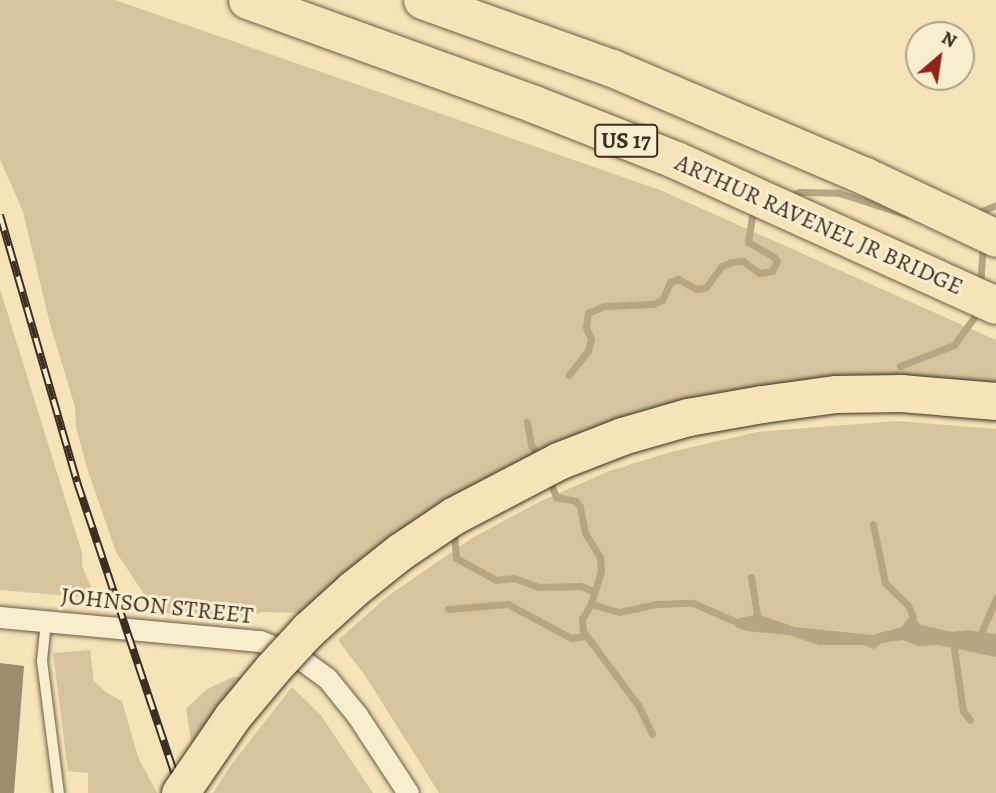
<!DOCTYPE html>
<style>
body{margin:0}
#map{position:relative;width:996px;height:793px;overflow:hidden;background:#f6e3b7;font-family:Alegreya,serif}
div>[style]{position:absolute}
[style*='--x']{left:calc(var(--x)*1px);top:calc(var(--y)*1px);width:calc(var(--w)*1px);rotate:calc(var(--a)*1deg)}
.green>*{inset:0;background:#d7c49e}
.water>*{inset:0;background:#b7a684}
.stream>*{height:7px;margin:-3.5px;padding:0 3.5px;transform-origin:3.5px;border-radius:3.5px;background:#b7a684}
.building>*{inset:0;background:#9d8d6f}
.roads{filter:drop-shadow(0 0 2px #6b5c47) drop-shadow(0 0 2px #6b5c47)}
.service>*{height:10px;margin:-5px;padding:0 5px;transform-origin:5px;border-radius:5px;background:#f9edd0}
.minor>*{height:21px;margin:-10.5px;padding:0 10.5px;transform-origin:10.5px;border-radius:10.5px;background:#f9edd0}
.motorway>*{height:37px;margin:-18.5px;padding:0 18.5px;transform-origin:18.5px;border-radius:18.5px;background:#f6e3b7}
.rail>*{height:8px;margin-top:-4px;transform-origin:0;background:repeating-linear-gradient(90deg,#f9edd0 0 16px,#3d2f22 0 32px);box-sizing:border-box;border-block:2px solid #3d2f22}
.bridges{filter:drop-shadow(0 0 2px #3d2f22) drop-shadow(0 0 2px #3d2f22)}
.motorway-bridge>*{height:37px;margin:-18.5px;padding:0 18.5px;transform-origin:18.5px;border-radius:18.5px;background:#f6e3b7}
span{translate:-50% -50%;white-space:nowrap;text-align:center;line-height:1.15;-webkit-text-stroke:6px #f9edd0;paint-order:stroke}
.shield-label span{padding:2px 5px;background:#f9edd0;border:2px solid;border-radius:5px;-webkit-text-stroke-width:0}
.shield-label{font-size:23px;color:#3d2f22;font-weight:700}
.street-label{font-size:24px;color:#3d2f22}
.north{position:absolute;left:905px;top:21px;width:70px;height:70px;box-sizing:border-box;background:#f9edd0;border:2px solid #aea18a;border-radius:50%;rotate:29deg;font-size:19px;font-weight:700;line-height:28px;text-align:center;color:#3d2f22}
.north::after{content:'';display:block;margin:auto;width:24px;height:32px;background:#8f2418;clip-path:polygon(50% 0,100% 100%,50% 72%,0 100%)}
</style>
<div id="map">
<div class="green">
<i style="clip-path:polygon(0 0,115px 0,660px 190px,996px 340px,996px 384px,661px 408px,302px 613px,262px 612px,236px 620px,156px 612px,116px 552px,87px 468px,76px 427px,75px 407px,50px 324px,23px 212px,0 159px)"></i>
<i style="clip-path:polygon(0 289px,82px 553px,82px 566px,91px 587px,81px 597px,0 590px)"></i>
<i style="clip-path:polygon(897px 421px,996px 429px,996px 793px,439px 793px,366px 677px,338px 640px,388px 596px,472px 538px,541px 501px,609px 471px,671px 452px,757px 432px)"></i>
<i style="clip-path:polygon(90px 650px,94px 681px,107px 693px,122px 701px,138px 757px,157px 793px,88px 793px,88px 773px,68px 771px,53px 653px)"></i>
<i style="clip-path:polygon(233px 677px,243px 678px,192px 747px,186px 709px,207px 689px)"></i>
<i style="clip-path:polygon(292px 687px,320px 714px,373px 793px,213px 793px,231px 765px)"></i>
</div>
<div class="water">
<i style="clip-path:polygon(757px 614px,795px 627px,872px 635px,902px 627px,908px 618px,913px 617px,921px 625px,952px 632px,967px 630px,996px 634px,996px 657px,938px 645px,918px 646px,903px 640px,882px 643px,874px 649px,864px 645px,818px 645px,789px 635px,746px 631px,736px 627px,732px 620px)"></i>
</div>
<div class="stream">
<i style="--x:787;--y:196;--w:14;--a:-17"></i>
<i style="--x:800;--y:192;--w:39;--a:1"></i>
<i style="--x:839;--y:193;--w:72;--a:17.7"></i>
<i style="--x:975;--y:214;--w:23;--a:-23"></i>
<i style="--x:980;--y:287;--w:44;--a:-86.1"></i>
<i style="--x:900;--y:366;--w:58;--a:-21.3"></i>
<i style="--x:954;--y:345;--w:34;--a:-54"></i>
<i style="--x:974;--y:317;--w:8;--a:-76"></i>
<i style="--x:569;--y:375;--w:31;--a:-52"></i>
<i style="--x:588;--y:351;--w:12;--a:-76"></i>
<i style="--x:591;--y:339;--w:13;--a:-113"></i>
<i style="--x:586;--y:327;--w:14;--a:-82"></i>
<i style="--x:588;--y:313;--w:17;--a:-24"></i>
<i style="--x:604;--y:306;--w:49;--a:-2.3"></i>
<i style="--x:653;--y:304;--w:10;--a:-24"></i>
<i style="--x:662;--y:300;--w:20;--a:-66"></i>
<i style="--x:670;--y:282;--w:9;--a:-21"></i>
<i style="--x:678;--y:279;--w:21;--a:29"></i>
<i style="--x:696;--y:289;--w:10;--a:-11"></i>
<i style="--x:706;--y:287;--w:26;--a:-53"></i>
<i style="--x:722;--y:266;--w:11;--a:-22"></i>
<i style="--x:732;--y:262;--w:11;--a:-5"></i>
<i style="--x:743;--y:261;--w:20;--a:37"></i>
<i style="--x:759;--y:273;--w:13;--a:-9"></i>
<i style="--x:772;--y:271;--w:11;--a:-63"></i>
<i style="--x:777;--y:261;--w:5;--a:-127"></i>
<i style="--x:774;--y:257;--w:30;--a:-150"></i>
<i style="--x:748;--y:242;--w:25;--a:-81"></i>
<i style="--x:752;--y:217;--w:11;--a:-56"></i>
<i style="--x:527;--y:422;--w:23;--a:80"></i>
<i style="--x:531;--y:445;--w:18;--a:56"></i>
<i style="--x:548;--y:477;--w:22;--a:68"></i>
<i style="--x:556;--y:497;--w:20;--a:11"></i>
<i style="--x:576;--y:501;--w:7;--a:56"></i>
<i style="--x:580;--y:507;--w:26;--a:79"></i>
<i style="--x:585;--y:533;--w:28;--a:58"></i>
<i style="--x:600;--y:557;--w:14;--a:86"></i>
<i style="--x:601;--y:571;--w:34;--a:107"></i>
<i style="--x:591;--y:604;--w:29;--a:16"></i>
<i style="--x:619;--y:612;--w:39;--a:-12"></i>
<i style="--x:657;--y:604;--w:36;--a:-2"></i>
<i style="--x:693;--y:603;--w:43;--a:23.6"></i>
<i style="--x:873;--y:524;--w:60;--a:78.5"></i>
<i style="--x:885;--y:583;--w:32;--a:44"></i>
<i style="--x:908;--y:605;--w:13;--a:67"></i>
<i style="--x:454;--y:534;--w:24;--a:85"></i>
<i style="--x:456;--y:558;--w:46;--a:28.8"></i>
<i style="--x:496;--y:580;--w:18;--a:-6"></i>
<i style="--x:514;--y:578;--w:27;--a:20"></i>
<i style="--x:539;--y:587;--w:42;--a:-1.4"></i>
<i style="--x:581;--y:586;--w:12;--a:24"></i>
<i style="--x:751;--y:577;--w:37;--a:81"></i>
<i style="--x:591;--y:604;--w:17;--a:121"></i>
<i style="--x:582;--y:619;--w:12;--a:85"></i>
<i style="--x:583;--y:631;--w:92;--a:53.4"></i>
<i style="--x:638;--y:705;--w:32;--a:64"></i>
<i style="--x:448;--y:609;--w:60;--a:-4.8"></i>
<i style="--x:508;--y:604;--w:72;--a:28.4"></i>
<i style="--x:571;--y:638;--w:15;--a:-8"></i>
<i style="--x:982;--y:631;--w:36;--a:-67"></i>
<i style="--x:954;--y:649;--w:63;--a:81.7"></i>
<i style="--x:963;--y:711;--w:11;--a:52"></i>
</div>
<div class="building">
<i style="clip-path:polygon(0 663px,24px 666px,14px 793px,0 793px)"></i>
</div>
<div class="roads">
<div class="service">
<i style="--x:46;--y:621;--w:40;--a:95.7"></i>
<i style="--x:42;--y:661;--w:133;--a:82.7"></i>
</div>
<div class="minor">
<i style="--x:0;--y:617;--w:261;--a:5.3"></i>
<i style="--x:260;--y:641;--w:41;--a:22.8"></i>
<i style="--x:298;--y:657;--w:36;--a:36"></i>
<i style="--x:327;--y:678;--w:48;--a:51"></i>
<i style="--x:357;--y:715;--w:93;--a:56.8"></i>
</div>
<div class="motorway">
<i style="--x:247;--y:0;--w:305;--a:19.9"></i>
<i style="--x:534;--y:104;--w:153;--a:21.5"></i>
<i style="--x:676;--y:160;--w:351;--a:24.4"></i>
<i style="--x:422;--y:0;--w:202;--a:19.7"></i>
<i style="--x:612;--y:68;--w:275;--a:23.1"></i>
<i style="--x:865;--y:176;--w:145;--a:25.3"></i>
</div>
</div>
<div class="rail">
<i style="--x:0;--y:215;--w:278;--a:73.9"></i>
<i style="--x:77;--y:482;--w:328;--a:71.5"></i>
</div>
<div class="bridges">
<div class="motorway-bridge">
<i style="--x:180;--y:793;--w:92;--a:-55.6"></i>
<i style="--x:232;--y:717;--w:62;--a:-50.2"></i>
<i style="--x:272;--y:669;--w:53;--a:-47.3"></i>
<i style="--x:308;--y:630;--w:61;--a:-42.3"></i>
<i style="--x:353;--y:589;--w:61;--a:-38.4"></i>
<i style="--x:401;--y:551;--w:63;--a:-33.9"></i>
<i style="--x:453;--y:516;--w:119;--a:-27.6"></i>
<i style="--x:558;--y:461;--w:69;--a:-21.3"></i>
<i style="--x:622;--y:436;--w:69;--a:-16.1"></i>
<i style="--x:688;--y:417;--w:75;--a:-10"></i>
<i style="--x:762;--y:404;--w:75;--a:-7.7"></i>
<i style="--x:836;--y:394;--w:65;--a:-0.9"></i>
<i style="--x:901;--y:393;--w:95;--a:4.8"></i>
</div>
</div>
<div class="shield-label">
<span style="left:626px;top:141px">US 17</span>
</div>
<div class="street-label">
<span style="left:819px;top:225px;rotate:24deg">ARTHUR RAVENEL JR BRIDGE</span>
<span style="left:157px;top:606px;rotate:6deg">JOHNSON STREET</span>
</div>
<div class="north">N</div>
</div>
